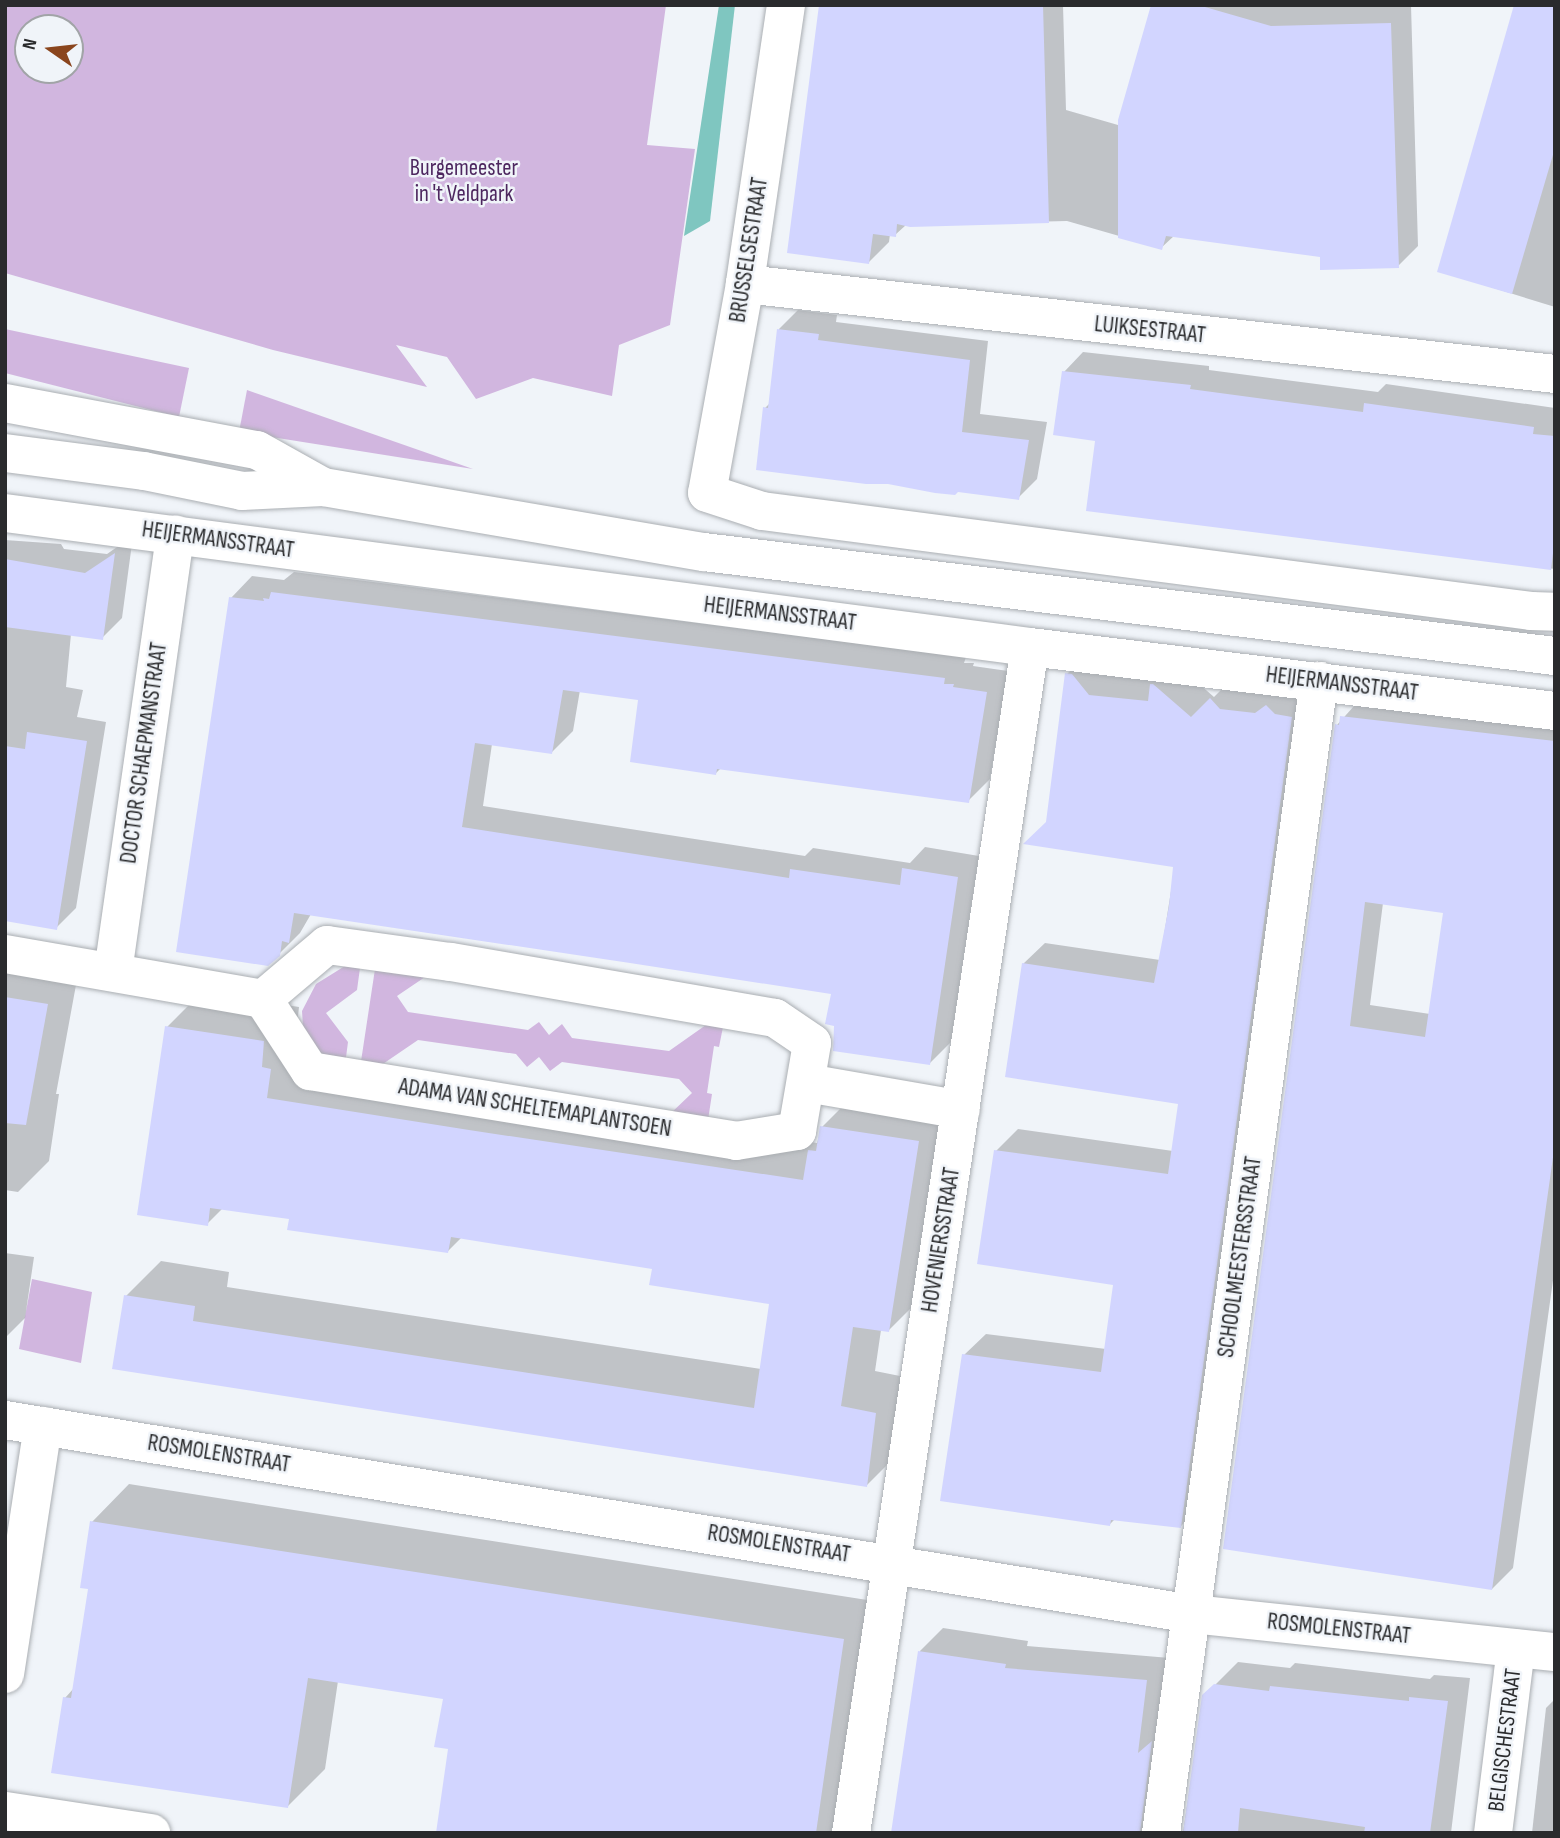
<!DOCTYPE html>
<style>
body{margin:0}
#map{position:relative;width:1560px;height:1838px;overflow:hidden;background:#f0f4f9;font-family:"Sofia Sans Condensed",sans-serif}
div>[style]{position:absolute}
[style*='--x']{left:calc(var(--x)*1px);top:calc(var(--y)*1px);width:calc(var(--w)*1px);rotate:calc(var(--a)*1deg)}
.green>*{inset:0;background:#d1b6df}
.water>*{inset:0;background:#7fc6c0}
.shadow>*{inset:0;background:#0003}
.building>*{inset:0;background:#d2d5ff}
.roads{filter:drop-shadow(0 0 2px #aaaeb2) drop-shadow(0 0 2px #aaaeb2)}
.minor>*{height:38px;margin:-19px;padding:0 19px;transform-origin:19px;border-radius:19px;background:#fff}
.secondary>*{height:38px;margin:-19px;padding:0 19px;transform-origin:19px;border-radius:19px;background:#fff}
span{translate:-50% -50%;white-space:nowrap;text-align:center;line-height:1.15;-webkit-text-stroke:5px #f0f4f9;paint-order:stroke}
.park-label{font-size:23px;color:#4d275f}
.street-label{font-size:23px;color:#2a2b2d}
.frame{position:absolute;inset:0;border:7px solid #2a2b2d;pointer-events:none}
.north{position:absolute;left:14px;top:14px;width:70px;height:70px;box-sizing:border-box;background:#f0f4f9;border:2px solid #a1a4a7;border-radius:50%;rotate:284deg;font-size:19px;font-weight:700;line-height:28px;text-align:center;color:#2a2b2d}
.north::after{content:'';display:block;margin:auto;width:24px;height:32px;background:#8a451d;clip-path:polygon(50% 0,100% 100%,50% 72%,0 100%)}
</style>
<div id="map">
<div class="green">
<i style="clip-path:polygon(evenodd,5px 5px,666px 5px,647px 145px,695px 149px,670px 325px,619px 345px,612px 396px,533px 378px,476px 399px,447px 357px,396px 345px,427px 387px,273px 350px,5px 273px,5px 5px,28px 28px,70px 28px,70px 70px,28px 70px,28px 28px)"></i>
<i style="clip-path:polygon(5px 329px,189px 368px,179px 417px,5px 373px)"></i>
<i style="clip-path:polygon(247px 390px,473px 469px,239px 432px)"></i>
<i style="clip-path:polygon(345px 966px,360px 968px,357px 990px,326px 1013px,348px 1042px,345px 1065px,316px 1053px,303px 1027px,302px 1011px,316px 984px)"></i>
<i style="clip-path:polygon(375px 969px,425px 977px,397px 996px,408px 1012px,528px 1030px,539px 1022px,549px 1035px,562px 1024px,572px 1038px,669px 1051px,713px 1020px,724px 1022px,719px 1047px,714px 1046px,707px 1093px,712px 1094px,708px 1120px,670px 1114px,692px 1093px,679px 1079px,562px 1062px,550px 1071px,539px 1057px,527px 1067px,516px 1054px,418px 1040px,374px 1070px,360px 1068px)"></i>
<i style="clip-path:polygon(32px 1279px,92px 1292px,81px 1363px,19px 1349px)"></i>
</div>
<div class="water">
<i style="clip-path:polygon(719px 5px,735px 5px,710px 221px,684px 236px)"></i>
</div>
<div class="shadow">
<i style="clip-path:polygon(820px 5px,1063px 5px,1066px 110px,1118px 125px,1153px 5px,1411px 5px,1418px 246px,1398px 266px,1175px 235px,1161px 248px,1067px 221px,906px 225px,895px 235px,890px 234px,889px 242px,869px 262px)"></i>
<i style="clip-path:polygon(1555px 5px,1555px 307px,1439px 271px)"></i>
<i style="clip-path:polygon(798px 310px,837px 315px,836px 322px,988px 341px,980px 414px,1047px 422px,1037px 479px,1018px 498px,765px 408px,771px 402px,779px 329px)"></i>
<i style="clip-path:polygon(1083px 352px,1209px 366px,1209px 370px,1378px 392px,1386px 384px,1555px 408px,1555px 569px,1088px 510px,1097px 440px,1064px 372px)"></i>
<i style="clip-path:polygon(133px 536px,122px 618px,102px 638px,71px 634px,66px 687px,83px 690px,77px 717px,106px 722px,76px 908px,56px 928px,5px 919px,5px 540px,61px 544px,64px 549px,107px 554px)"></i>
<i style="clip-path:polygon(294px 572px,966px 657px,964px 663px,974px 663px,973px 666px,1008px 671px,990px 779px,968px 801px,721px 768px,716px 773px,640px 699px,580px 690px,573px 731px,552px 752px,492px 744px,483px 806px,805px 856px,813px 848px,910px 863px,925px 847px,979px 856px,951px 1042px,930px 1063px,833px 993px,311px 914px,300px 933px,278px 955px,231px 598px,252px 576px,284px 580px)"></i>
<i style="clip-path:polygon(1088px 653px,1175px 663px,1214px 697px,1233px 678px,1313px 696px,1202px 1505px,1180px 1527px,1115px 1519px,1110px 1524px,964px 1355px,986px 1334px,1106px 1349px,1115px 1283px,996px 1151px,1018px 1129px,1173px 1151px,1180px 1102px,1023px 964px,1045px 943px,1160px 960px,1175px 866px,1048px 822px,1067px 674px)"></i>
<i style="clip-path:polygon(evenodd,1363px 696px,1555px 719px,1555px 1266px,1513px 1568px,1492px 1589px,1225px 1547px,1337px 725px,1363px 696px,1383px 903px,1445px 911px,1430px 1014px,1370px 1005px,1383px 903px)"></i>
<i style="clip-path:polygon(5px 961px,78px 974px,56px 1094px,59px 1094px,49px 1161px,18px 1192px,5px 1190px)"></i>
<i style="clip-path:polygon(202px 992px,299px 1007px,296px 1033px,301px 1064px,505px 1095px,817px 1143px,822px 1127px,857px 1092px,953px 1106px,923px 1296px,888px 1331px,881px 1330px,875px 1371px,910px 1378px,902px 1450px,867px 1485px,114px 1368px,126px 1296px,161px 1261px,229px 1272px,227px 1287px,761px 1369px,771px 1303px,654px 1267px,462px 1237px,448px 1251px,291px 1218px,223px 1208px,207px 1224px,167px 1027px)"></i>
<i style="clip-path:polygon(5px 1253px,34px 1257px,25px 1318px,5px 1338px)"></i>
<i style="clip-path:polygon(129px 1484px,880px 1602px,845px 1833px,460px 1833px,445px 1698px,338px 1681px,325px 1769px,288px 1806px,65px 1698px,74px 1688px,90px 1587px,92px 1522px)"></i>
<i style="clip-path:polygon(943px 1628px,1028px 1641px,1027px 1646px,1170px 1658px,1170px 1827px,1183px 1832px,1204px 1696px,1238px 1662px,1290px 1668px,1295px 1663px,1430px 1679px,1434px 1675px,1470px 1678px,1451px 1833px,893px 1833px,920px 1651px)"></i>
<i style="clip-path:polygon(1555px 1699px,1555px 1833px,1532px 1833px,1546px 1708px)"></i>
</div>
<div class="building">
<i style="clip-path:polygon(819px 5px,1043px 5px,1049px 223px,910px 227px,897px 224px,896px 237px,873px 234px,869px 264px,787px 253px)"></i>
<i style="clip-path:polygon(1151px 5px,1198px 5px,1271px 26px,1391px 23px,1399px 268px,1320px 270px,1320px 257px,1166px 236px,1162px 250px,1118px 238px,1118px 120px)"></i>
<i style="clip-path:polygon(1514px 5px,1555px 5px,1555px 148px,1512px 294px,1437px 272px)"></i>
<i style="clip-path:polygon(777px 329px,819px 334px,818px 340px,970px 360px,962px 432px,1029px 440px,1019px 500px,958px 492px,955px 495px,935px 493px,888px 484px,866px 484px,756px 470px,763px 407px,768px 408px)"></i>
<i style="clip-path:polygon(1062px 371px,1191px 385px,1190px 389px,1363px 412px,1364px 403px,1534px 427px,1533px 434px,1555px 436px,1555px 536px,1551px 570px,1086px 511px,1095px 441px,1053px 435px)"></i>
<i style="clip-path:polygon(115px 553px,103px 640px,5px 627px,5px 559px,85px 573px)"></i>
<i style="clip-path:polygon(271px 592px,945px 678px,944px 684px,954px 684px,953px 687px,987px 692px,969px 803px,717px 769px,716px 775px,630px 762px,638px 700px,563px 690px,552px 754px,475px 743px,462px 827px,789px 878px,790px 869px,900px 885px,902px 868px,958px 877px,930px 1065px,833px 1051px,834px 1026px,825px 1024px,831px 994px,630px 963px,294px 913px,289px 943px,282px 941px,280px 956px,268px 966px,176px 952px,229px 597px,264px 601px,263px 598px,269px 599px)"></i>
<i style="clip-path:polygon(1065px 673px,1072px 674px,1089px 695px,1148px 701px,1150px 684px,1153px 684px,1191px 717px,1210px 698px,1220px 709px,1255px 713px,1266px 705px,1275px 714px,1292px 717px,1181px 1528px,1111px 1520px,1110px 1526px,940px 1501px,962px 1354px,1101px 1372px,1113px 1285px,977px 1264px,994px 1150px,1168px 1174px,1178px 1104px,1005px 1077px,1022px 963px,1154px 983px,1169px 906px,1173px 867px,1023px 844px,1046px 822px)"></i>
<i style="clip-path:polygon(evenodd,1340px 716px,1555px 741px,1555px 1143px,1492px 1590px,1223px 1549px,1335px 724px,1339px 725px,1340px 716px,1365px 902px,1443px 913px,1425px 1037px,1350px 1026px,1365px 902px)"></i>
<i style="clip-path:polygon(27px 732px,87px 741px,57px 930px,5px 921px,5px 746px,25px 749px)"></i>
<i style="clip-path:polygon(5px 997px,48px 1004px,26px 1125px,5px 1123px)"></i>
<i style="clip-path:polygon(165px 1026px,264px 1041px,262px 1067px,271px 1069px,267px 1098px,469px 1130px,803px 1180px,808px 1150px,816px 1151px,820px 1126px,919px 1141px,889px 1332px,853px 1327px,841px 1406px,876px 1413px,867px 1487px,112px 1369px,124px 1295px,195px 1306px,193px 1321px,754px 1408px,769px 1304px,649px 1285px,652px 1269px,451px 1237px,448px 1253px,287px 1230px,289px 1219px,210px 1208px,208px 1226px,137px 1215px)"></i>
<i style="clip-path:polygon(90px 1521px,844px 1639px,816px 1833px,436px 1833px,448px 1749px,434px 1747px,443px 1699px,308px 1678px,288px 1808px,51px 1773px,63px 1697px,71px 1698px,88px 1589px,80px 1588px)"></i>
<i style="clip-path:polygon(918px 1651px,1006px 1664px,1005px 1668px,1147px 1680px,1138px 1753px,1152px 1741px,1140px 1833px,891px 1833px)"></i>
<i style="clip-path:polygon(1214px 1684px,1269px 1691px,1270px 1686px,1409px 1701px,1409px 1697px,1448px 1701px,1430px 1833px,1364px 1833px,1365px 1827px,1240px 1808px,1238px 1833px,1183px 1833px,1202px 1695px)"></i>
</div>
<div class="roads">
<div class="minor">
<i style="--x:786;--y:5;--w:282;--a:98.4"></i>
<i style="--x:745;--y:284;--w:212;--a:100.3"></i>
<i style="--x:707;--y:493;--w:58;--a:18.1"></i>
<i style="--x:762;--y:511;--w:775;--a:7.41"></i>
<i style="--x:1531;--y:611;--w:24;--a:2"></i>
<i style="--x:745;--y:284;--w:815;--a:6.34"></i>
<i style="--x:5;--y:513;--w:1034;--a:7.45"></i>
<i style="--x:1030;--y:647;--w:529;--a:6.95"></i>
<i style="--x:5;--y:954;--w:262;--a:9.9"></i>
<i style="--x:263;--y:999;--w:86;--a:56.9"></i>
<i style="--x:310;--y:1071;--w:432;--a:9.3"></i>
<i style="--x:736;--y:1141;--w:62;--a:-9.3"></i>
<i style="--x:797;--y:1131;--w:89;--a:-80.3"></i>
<i style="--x:812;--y:1043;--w:45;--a:-146"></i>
<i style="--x:775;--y:1018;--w:330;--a:-170.2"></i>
<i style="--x:450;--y:962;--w:124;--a:-172.1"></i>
<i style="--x:327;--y:945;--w:84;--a:139.8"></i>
<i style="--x:113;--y:972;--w:442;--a:-81.9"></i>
<i style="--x:807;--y:1083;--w:156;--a:9.9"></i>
<i style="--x:5;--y:1420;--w:1203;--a:9.28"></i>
<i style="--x:1192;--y:1614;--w:365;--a:6"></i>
<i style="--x:5;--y:1674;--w:251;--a:-81.3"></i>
<i style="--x:5;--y:1811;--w:148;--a:8.6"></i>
<i style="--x:851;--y:1833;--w:1199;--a:-81.42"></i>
<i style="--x:1161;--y:1833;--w:1163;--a:-82.19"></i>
<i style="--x:1493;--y:1833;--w:186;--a:-82.9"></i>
</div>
<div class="secondary">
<i style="--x:5;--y:403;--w:256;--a:10.6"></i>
<i style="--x:257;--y:450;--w:76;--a:29.3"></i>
<i style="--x:5;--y:453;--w:140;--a:7.4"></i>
<i style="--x:144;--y:471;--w:100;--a:11.5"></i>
<i style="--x:242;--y:491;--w:81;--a:-2.8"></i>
<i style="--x:323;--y:487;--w:387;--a:9.7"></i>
<i style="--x:704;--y:552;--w:857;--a:6.97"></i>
</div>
</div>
<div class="park-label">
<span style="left:464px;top:181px">Burgemeester<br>in 't Veldpark</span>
</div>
<div class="street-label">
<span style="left:749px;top:250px;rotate:-81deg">BRUSSELSESTRAAT</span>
<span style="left:1150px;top:330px;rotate:6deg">LUIKSESTRAAT</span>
<span style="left:218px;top:540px;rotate:8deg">HEIJERMANSSTRAAT</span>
<span style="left:780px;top:614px;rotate:7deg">HEIJERMANSSTRAAT</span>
<span style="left:1342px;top:684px;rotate:7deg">HEIJERMANSSTRAAT</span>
<span style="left:144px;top:753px;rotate:-82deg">DOCTOR SCHAEPMANSTRAAT</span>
<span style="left:535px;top:1108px;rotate:9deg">ADAMA VAN SCHELTEMAPLANTSOEN</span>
<span style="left:941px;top:1240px;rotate:-81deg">HOVENIERSSTRAAT</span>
<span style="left:1240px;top:1257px;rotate:-82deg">SCHOOLMEESTERSSTRAAT</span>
<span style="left:219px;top:1454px;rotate:9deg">ROSMOLENSTRAAT</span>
<span style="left:779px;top:1544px;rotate:9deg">ROSMOLENSTRAAT</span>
<span style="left:1339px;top:1629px;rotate:6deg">ROSMOLENSTRAAT</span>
<span style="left:1505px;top:1740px;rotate:-83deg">BELGISCHESTRAAT</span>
</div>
<div class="frame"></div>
<div class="north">N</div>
</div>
